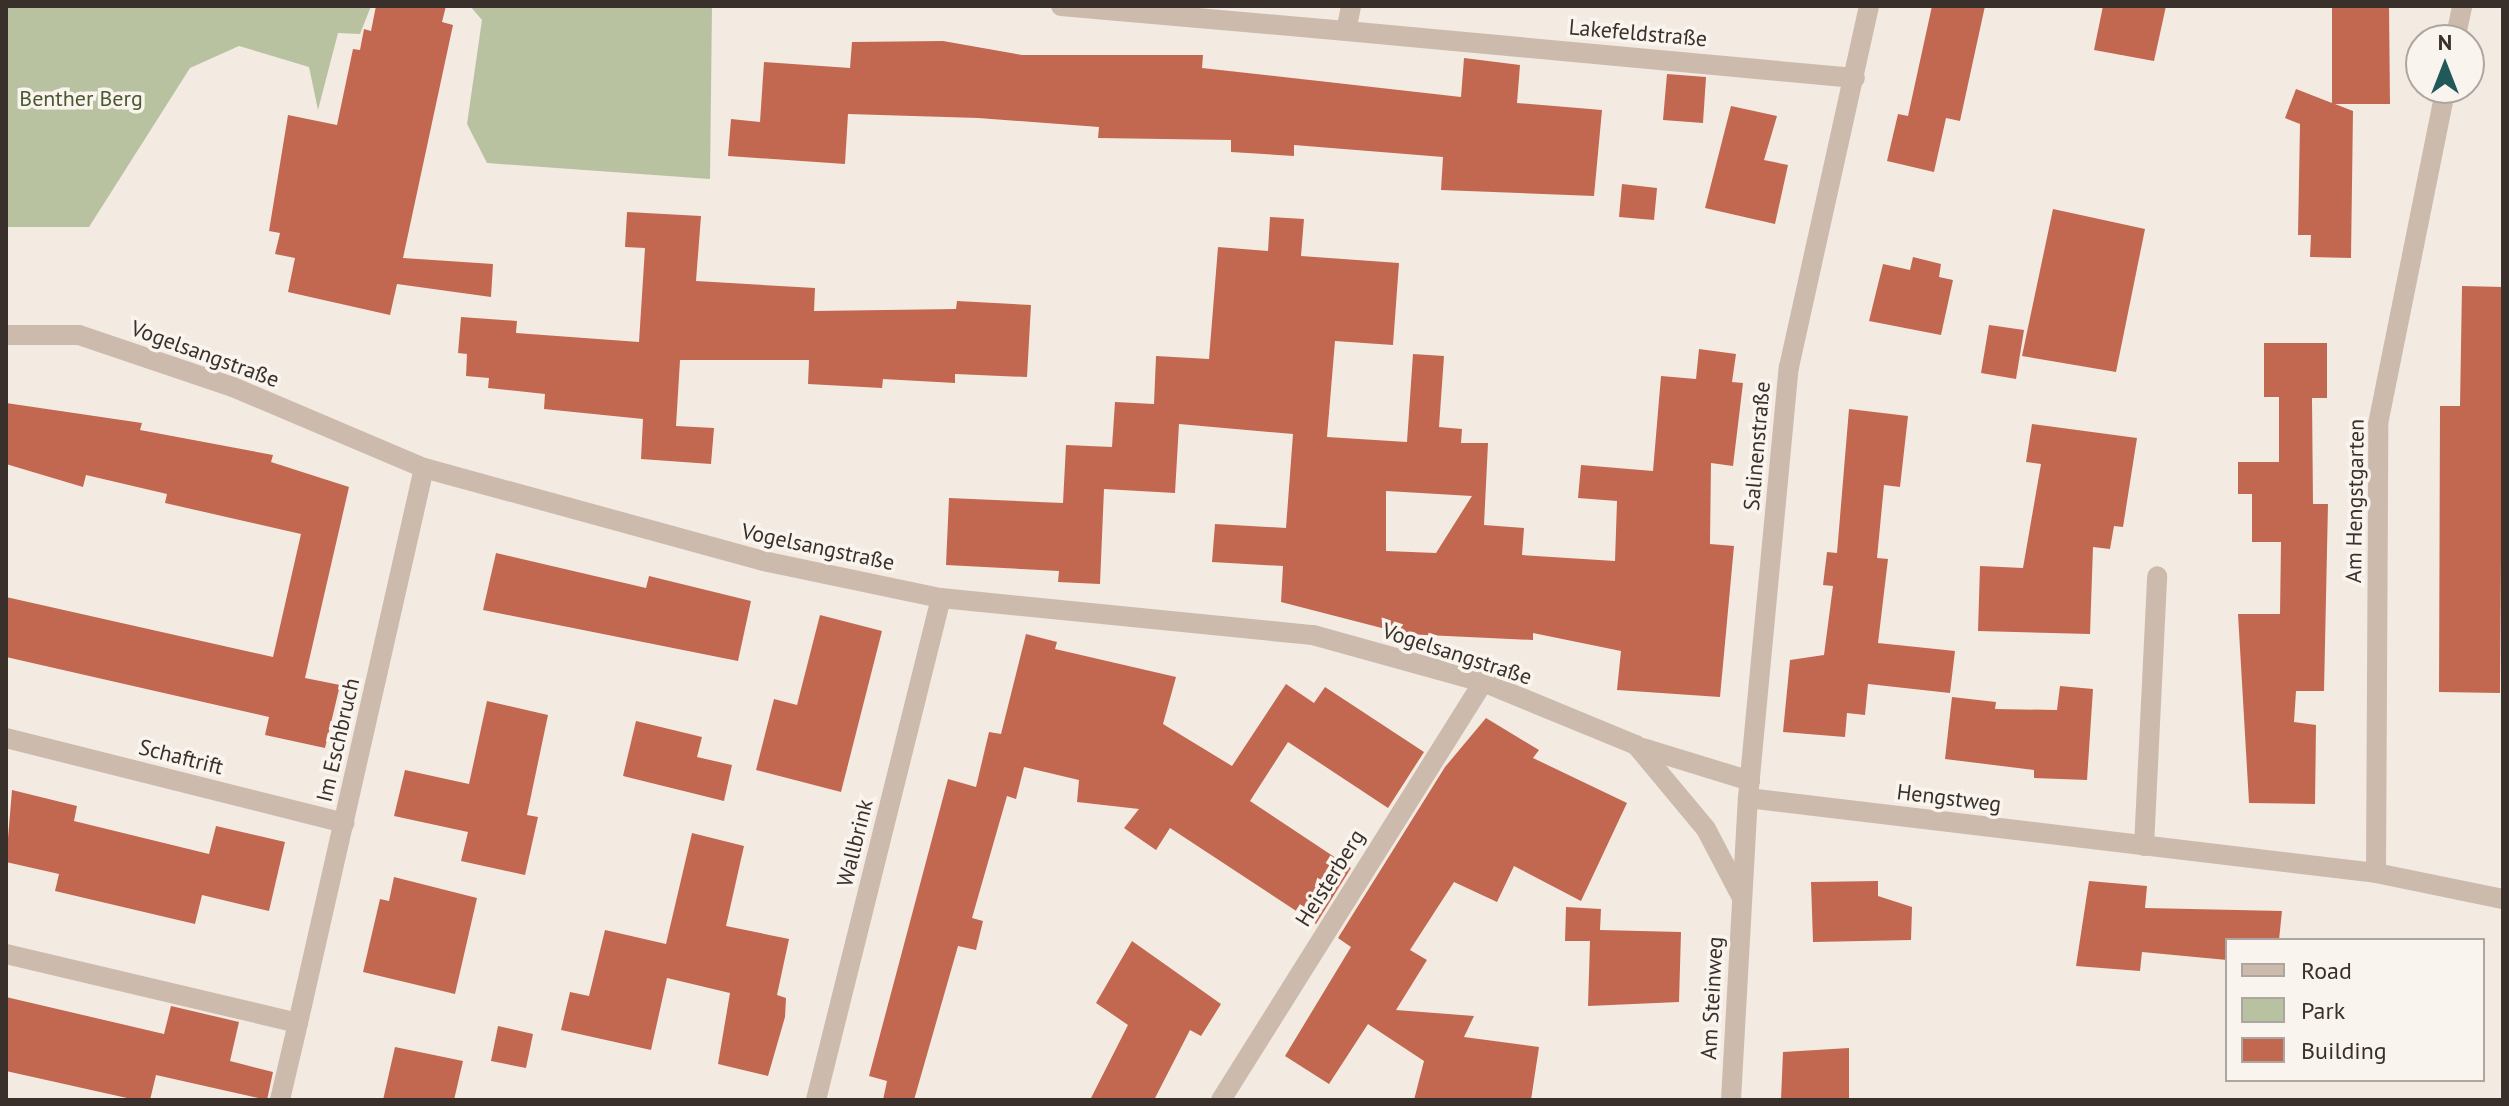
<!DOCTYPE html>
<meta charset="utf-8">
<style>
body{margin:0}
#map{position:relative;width:2509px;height:1106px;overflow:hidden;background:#f3eae2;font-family:"PT Sans",sans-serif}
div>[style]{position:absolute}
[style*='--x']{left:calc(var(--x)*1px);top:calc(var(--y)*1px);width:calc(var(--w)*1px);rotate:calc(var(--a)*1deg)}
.green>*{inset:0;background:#b8c2a1}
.building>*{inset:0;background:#c36850}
.minor>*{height:20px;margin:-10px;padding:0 10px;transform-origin:10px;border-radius:10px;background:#ccbaad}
span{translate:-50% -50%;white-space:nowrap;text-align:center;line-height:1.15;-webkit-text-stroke:7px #faf4ee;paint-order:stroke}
.street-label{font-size:22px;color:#3a302b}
.park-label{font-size:22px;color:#4b5830}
.frame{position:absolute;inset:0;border:8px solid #3a302b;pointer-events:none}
.legend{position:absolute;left:2225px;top:938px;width:260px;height:144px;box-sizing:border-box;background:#faf4ee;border:2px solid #ada6a0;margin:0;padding:10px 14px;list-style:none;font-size:24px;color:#3a302b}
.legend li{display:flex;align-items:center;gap:16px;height:40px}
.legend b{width:40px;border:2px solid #ada6a0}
.north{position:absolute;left:2405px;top:24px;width:80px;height:80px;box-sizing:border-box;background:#faf4ee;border:2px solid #ada6a0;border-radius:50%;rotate:0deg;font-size:22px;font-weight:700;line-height:32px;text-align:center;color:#3a302b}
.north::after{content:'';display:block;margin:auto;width:28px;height:36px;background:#21595b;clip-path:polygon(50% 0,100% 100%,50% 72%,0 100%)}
</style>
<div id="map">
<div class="green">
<i style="clip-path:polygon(6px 6px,371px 6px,360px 34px,338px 33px,318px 110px,309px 67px,239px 46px,190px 68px,89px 227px,6px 227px)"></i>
<i style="clip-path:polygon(470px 6px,712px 6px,710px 179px,487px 163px,467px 124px,482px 20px)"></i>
</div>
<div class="building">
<i style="clip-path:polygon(376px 6px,446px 6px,442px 22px,453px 25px,403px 258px,493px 264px,491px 297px,397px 284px,390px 315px,288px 292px,295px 258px,275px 254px,280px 233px,269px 231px,288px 115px,337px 125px,353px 49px,360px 50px,364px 29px,371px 31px)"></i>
<i style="clip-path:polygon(1932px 6px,1985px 6px,1960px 121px,1946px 118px,1934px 172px,1887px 161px,1898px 114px,1908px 116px)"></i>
<i style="clip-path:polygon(2103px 6px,2166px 6px,2154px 61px,2094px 50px)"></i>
<i style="clip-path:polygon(2332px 6px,2389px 6px,2390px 104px,2335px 104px,2353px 111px,2351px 258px,2310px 257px,2311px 235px,2298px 235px,2300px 124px,2285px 118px,2296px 89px,2332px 103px)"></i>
<i style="clip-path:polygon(943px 41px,1022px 55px,1203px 55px,1202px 68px,1461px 97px,1464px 58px,1520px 65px,1517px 103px,1602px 110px,1594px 196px,1441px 190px,1443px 157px,1294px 145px,1294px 156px,1231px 152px,1231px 140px,1098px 138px,1099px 127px,978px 118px,848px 114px,845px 164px,728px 156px,731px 119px,760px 122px,764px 62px,850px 68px,852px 42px)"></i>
<i style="clip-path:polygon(1667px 74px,1706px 77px,1703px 123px,1663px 120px)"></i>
<i style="clip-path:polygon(1731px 106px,1777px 116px,1764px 160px,1788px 165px,1775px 224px,1705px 208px)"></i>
<i style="clip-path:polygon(1622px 184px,1657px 188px,1654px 220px,1619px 217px)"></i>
<i style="clip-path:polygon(2053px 209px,2145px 229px,2116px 372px,2022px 356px)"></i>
<i style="clip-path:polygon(627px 212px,701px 216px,696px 281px,815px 288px,814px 311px,956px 309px,957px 301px,1031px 305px,1027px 377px,955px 374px,955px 383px,883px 379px,882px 388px,808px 384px,809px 360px,680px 360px,676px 426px,714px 428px,711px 464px,641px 459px,643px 419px,544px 409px,545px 394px,488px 388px,489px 378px,466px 376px,467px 354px,458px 353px,461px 317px,517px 321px,516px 333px,639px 342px,645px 248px,625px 247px)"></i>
<i style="clip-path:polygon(evenodd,1270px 217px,1304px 219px,1301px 256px,1399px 263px,1393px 345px,1335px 341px,1327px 437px,1407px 442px,1413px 354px,1444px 356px,1439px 427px,1462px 429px,1461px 443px,1488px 443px,1484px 525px,1524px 528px,1522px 555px,1615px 561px,1617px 501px,1578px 498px,1581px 465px,1653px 471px,1661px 376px,1696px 379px,1699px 349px,1736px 354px,1732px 382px,1743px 383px,1733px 466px,1711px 463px,1710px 544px,1734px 546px,1720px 697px,1617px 690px,1621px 651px,1533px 633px,1533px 640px,1405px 634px,1281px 602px,1283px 566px,1212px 562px,1215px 524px,1286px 528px,1293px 434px,1179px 424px,1175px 493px,1104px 489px,1100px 584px,1058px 582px,1059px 571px,946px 565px,949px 498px,1063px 503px,1066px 445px,1112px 447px,1115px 402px,1154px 404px,1156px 356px,1209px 359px,1218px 247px,1268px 251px,1270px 217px,1386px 491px,1472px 496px,1436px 553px,1386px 551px,1386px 491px)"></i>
<i style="clip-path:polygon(1913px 257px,1941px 264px,1939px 277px,1953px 280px,1941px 335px,1869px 321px,1883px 264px,1910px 270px)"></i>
<i style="clip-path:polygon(2462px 286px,2503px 287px,2500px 693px,2439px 692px,2440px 406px,2460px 406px)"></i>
<i style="clip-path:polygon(1989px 325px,2024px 330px,2016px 379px,1981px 373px)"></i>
<i style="clip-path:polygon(2264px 343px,2327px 343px,2327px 398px,2312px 398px,2313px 504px,2328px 504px,2324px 691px,2296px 691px,2294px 722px,2316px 725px,2315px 804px,2249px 803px,2238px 614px,2280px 614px,2281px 542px,2252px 542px,2252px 494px,2238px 494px,2238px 462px,2279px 462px,2279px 397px,2264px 397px)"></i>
<i style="clip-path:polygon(6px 403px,142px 423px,140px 430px,273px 455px,271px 462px,349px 487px,305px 678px,340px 685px,325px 748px,265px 735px,269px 717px,6px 657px,6px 597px,273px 657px,301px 534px,165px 503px,167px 494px,86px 475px,83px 487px,6px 464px)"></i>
<i style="clip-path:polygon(1849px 409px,1908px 416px,1900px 487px,1884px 485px,1877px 558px,1888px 559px,1878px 643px,1955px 651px,1950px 693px,1868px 684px,1865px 715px,1847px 713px,1845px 737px,1783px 732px,1790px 660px,1824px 655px,1833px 586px,1823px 585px,1827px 552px,1837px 553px)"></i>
<i style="clip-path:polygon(2032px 424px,2137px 438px,2123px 527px,2114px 526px,2110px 549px,2093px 547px,2090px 634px,1978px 631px,1980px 566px,2023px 568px,2041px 464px,2026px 462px)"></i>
<i style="clip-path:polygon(496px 553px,646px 588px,649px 576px,751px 601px,738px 661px,483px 610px)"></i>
<i style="clip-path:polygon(820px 615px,882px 631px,841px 792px,756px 770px,774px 699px,797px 705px)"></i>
<i style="clip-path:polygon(1026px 634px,1057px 642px,1055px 649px,1176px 677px,1163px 724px,1232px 766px,1286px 684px,1314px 703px,1325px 687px,1424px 752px,1388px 808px,1288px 742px,1250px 801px,1351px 868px,1316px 924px,1170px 828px,1156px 850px,1124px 828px,1139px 809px,1077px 802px,1079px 780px,1024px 767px,1016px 799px,1007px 796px,972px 918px,983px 921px,976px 950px,958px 946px,914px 1100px,883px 1100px,887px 1081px,869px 1076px,948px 779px,976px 787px,989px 732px,1001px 734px)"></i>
<i style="clip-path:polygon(2060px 686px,2093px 689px,2087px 780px,2034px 778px,2034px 770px,1945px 759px,1952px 697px,1996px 702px,1995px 709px,2057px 710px)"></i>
<i style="clip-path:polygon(487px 701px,548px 715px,527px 815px,538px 817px,525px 875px,461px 861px,468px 832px,394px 816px,405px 770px,469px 784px)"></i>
<i style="clip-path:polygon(1486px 718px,1539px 750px,1533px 758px,1627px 803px,1581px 901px,1514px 866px,1497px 902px,1454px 882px,1410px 950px,1427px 960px,1396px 1010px,1474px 1016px,1464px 1037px,1539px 1047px,1531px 1100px,1414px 1100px,1424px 1061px,1368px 1024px,1329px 1084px,1285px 1056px,1351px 947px,1338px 938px,1445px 767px)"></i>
<i style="clip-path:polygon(636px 721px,702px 737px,697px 757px,732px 765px,724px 801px,623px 776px)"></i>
<i style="clip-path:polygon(12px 790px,77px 806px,74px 821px,209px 854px,216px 826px,285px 842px,269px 911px,202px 895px,195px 924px,55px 891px,59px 874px,6px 862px)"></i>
<i style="clip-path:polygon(692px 833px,744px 846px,726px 926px,789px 939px,777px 995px,786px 998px,785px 1017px,768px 1076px,718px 1064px,730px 993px,667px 978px,651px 1050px,561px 1030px,570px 992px,589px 996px,605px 930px,666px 944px)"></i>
<i style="clip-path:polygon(394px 877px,477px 898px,455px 994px,363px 972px,380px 899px,389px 901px)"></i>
<i style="clip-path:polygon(1878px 881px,1878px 896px,1912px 907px,1911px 940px,1813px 942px,1811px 882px)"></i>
<i style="clip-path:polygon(2089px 881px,2147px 886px,2145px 908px,2282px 911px,2279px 940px,2227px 940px,2227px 960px,2142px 952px,2140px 971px,2076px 966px)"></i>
<i style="clip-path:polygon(1566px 907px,1601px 909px,1600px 930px,1681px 932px,1679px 1002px,1588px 1006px,1590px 941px,1565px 941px)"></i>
<i style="clip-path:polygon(1132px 941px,1221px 1004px,1201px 1036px,1190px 1030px,1154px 1100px,1090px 1100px,1128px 1025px,1096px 1003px)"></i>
<i style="clip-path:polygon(6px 997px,164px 1034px,171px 1006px,239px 1022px,230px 1061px,273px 1072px,267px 1100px,156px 1075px,150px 1100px,136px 1100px,6px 1071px)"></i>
<i style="clip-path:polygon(498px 1026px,533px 1034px,526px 1068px,491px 1061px)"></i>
<i style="clip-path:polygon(395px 1047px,463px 1061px,454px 1100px,383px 1100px)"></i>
<i style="clip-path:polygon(1849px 1048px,1849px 1100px,1781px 1100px,1783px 1052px)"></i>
</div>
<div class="minor">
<i style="--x:1061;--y:6;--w:286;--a:5"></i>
<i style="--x:1351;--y:6;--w:25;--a:101"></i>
<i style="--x:1346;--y:31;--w:511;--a:5.28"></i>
<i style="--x:2455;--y:40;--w:35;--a:-78"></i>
<i style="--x:6;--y:335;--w:73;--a:0"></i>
<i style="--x:79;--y:335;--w:163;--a:18.7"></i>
<i style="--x:233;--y:387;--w:207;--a:23"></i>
<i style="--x:424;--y:468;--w:357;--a:15.3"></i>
<i style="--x:768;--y:562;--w:177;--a:11.8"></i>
<i style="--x:941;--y:598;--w:374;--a:5.7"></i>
<i style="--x:1313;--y:635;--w:176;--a:15.5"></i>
<i style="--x:1483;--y:682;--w:165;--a:22.4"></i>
<i style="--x:1636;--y:745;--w:109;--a:50.2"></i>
<i style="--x:1706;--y:829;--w:78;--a:62.4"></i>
<i style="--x:6;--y:738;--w:349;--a:14.1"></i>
<i style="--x:1643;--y:748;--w:112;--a:17.1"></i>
<i style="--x:1748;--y:798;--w:632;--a:6.81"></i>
<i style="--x:2376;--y:873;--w:130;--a:11.6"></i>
<i style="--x:2144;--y:846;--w:270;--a:-87.2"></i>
<i style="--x:2376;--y:873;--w:449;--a:-89.7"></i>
<i style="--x:2378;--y:424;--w:343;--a:-78.6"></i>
<i style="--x:6;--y:954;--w:300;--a:13.3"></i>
<i style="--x:298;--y:1023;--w:79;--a:103.2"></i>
<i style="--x:298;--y:1023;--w:569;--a:-77.21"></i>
<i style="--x:816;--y:1100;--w:517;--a:-76.02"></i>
<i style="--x:1221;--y:1100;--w:493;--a:-57.9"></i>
<i style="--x:1731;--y:1100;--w:302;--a:-86.8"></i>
<i style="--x:1748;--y:798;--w:433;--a:-84.6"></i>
<i style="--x:1789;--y:367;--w:370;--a:-77.5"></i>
</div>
<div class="street-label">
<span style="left:1638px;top:33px;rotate:5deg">Lakefeldstraße</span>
<span style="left:205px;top:354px;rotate:20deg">Vogelsangstraße</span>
<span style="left:1757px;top:446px;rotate:-85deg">Salinenstraße</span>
<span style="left:2355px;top:501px;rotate:-89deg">Am Hengstgarten</span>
<span style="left:818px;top:547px;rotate:12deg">Vogelsangstraße</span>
<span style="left:1457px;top:654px;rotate:18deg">Vogelsangstraße</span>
<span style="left:338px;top:740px;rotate:-77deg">Im Eschbruch</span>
<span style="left:181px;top:757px;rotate:14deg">Schaftrift</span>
<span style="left:1949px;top:798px;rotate:7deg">Hengstweg</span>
<span style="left:855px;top:843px;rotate:-76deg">Wallbrink</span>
<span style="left:1330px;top:878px;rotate:-58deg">Heisterberg</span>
<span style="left:1712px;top:998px;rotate:-87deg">Am Steinweg</span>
</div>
<div class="park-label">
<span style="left:81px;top:99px">Benther Berg</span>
</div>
<div class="frame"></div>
<ul class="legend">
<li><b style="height:10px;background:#ccbaad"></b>Road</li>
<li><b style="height:22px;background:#b8c2a1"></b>Park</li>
<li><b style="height:22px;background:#c36850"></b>Building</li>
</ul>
<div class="north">N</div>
</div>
